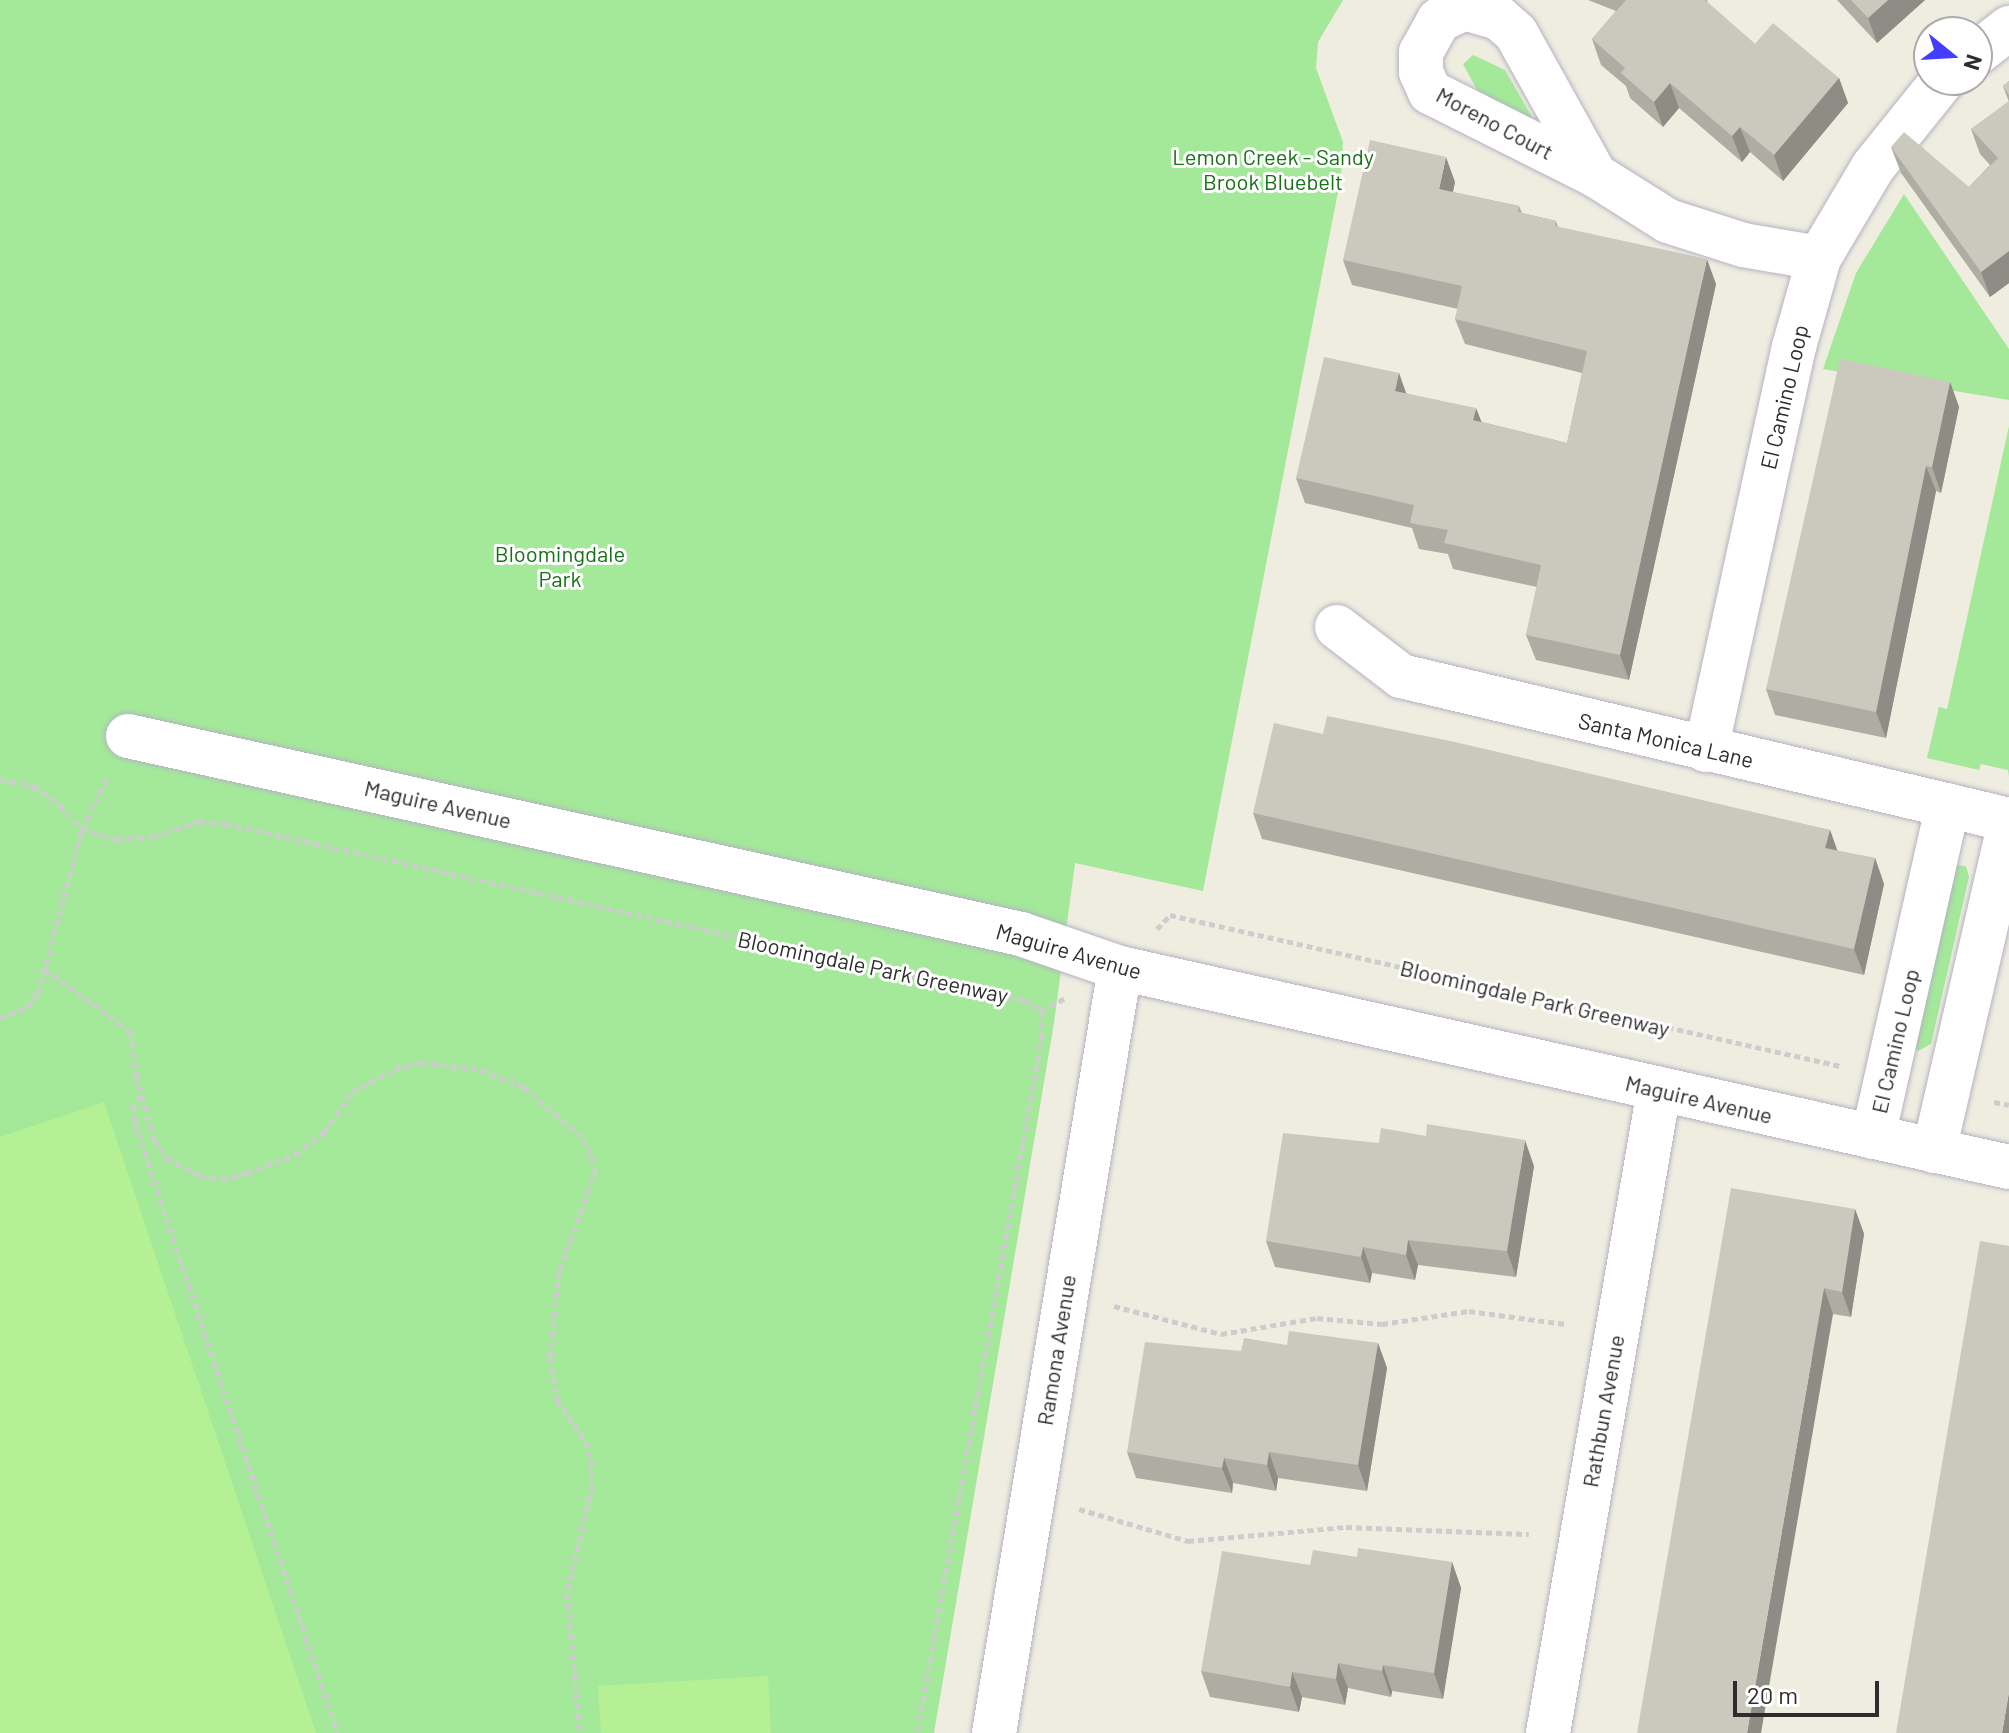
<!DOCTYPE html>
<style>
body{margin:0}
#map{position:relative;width:2009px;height:1733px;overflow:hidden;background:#efece0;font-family:Barlow,sans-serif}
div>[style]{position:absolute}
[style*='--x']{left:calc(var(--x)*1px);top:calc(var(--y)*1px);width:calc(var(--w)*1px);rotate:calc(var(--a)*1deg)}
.green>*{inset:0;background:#a4e89a}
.pitch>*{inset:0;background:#b6f095}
.path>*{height:5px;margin-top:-2.5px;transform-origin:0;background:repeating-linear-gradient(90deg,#cdcdcd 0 6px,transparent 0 10px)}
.roads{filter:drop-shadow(0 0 2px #b3b3c1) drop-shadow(0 0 2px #b3b3c1)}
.minor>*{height:44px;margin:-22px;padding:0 22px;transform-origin:22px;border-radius:22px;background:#fff}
.wall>*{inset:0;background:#afada3}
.shaded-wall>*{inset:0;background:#8e8d85}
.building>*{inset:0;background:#cbc9be}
span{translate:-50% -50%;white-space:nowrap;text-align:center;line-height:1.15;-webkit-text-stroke:6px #fff;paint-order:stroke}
.street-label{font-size:22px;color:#2d2d2d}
.park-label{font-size:22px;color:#177117}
.north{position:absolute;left:1913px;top:16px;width:80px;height:80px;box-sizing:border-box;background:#fff;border:2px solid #ababab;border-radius:50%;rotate:108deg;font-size:22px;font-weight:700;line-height:32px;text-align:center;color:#2d2d2d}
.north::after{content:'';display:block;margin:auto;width:28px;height:36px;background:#423dff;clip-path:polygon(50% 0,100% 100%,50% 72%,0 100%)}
.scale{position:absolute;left:1733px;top:1681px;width:146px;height:36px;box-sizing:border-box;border:4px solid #2d2d2d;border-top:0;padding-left:10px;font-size:24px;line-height:28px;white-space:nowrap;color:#2d2d2d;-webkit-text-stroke:6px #fff;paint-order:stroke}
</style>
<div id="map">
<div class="green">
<i style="clip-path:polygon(0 0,1343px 0,1318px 42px,1316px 68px,1343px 142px,1341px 176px,1203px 891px,1075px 863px,1054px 1023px,934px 1733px,0 1733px)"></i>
<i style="clip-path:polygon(1473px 55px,1505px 70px,1536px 124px,1477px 90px,1463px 64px)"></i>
<i style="clip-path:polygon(1904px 194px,2009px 349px,2009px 400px,1823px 369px,1856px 273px)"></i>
<i style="clip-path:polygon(2009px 426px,2009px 777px,2008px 770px,1981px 764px,1979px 770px,1927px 758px,1939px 707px,1947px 709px)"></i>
<i style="clip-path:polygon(1955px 865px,1966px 866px,1969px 877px,1931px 1044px,1918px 1051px,1912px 1046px)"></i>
</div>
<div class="pitch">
<i style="clip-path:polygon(104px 1102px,316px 1733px,0 1733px,0 1137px)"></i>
<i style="clip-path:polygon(768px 1676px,771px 1733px,601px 1733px,598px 1686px)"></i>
</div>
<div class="path">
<i style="--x:0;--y:779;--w:34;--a:12"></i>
<i style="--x:33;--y:786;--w:33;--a:35"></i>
<i style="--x:60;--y:805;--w:33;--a:47"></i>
<i style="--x:82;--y:829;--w:37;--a:17"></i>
<i style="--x:117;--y:840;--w:39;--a:-6"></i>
<i style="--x:156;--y:836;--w:46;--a:-19.2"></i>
<i style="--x:199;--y:821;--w:27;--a:6"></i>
<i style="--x:226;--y:824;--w:816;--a:12.45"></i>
<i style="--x:1023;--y:1000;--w:21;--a:31"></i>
<i style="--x:1041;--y:1011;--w:25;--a:88"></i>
<i style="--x:1042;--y:1036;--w:708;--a:100.17"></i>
<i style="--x:1157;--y:929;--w:19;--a:-47"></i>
<i style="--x:1170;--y:915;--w:687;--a:12.7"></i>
<i style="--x:45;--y:969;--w:107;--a:36.2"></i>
<i style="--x:131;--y:1032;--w:44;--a:83.5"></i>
<i style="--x:136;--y:1076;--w:66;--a:74.3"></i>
<i style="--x:154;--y:1140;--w:22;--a:54"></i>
<i style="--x:167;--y:1158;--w:37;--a:29"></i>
<i style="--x:199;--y:1176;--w:23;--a:7"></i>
<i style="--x:222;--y:1179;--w:26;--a:-13"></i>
<i style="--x:247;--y:1173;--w:53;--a:-21.2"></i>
<i style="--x:296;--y:1154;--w:36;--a:-38"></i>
<i style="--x:324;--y:1132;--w:49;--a:-55"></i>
<i style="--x:352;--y:1092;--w:49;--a:-28.1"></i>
<i style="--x:395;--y:1069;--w:27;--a:-15"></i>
<i style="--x:421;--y:1062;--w:61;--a:7.6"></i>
<i style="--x:481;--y:1070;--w:46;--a:21.6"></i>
<i style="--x:524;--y:1087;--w:79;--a:40.9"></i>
<i style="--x:584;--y:1139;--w:33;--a:69"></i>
<i style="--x:596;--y:1170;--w:108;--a:110.1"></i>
<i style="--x:559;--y:1271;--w:87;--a:95.9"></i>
<i style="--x:550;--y:1358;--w:43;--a:80.5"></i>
<i style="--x:557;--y:1400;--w:51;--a:55.4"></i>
<i style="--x:586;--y:1442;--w:21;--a:76"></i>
<i style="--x:591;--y:1462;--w:24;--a:88"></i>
<i style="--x:592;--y:1486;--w:110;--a:103.2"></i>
<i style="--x:567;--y:1593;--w:141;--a:84.7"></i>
<i style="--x:1041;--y:1011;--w:26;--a:-28"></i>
<i style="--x:0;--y:1018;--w:29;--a:-22"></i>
<i style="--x:27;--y:1007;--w:18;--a:-52"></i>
<i style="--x:38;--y:993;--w:170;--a:-75"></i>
<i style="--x:82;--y:829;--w:59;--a:-63.9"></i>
<i style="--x:141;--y:1095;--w:14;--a:126"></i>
<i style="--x:133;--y:1106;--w:17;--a:83"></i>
<i style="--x:135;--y:1123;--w:643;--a:71.68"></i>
<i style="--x:1994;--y:1102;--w:15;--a:11"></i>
<i style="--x:1114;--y:1306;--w:111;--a:14.7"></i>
<i style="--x:1221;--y:1334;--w:97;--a:-9.5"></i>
<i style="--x:1317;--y:1318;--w:65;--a:5.3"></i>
<i style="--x:1382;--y:1324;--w:88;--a:-8.5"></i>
<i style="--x:1469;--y:1311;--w:97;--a:7.7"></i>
<i style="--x:1079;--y:1509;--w:114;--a:16.4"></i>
<i style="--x:1188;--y:1541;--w:159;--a:-5.1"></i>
<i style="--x:1346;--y:1527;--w:183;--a:2.2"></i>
</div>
<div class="roads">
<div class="minor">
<i style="--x:1977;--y:53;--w:41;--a:-38"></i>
<i style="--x:1595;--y:175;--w:162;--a:-119.1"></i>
<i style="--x:1516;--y:33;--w:23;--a:-139"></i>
<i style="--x:1499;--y:18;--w:35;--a:-164"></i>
<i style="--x:1465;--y:8;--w:29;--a:155"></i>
<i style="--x:1439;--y:20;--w:37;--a:119"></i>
<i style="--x:1421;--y:52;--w:20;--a:90"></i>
<i style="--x:1421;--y:72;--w:22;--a:66"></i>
<i style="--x:1430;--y:92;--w:185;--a:26.7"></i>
<i style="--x:1595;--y:175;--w:86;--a:32.2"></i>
<i style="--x:1668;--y:221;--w:79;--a:17.7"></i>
<i style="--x:1743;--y:245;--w:77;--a:9.7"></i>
<i style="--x:1337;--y:627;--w:81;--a:37.4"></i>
<i style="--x:1401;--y:676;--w:625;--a:13.32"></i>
<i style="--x:128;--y:736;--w:915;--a:12.5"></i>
<i style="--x:1021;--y:934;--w:105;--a:19"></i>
<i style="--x:1120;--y:968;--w:911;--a:12.62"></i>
<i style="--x:1706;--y:750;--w:412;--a:-77.7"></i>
<i style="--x:1794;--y:347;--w:92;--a:-74.3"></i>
<i style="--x:1819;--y:258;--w:106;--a:-59.3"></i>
<i style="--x:1873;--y:167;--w:112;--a:-51.2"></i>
<i style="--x:1873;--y:1137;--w:340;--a:-77.3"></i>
<i style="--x:1934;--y:1151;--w:334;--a:-77"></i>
<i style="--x:994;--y:1733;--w:775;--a:-80.65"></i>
<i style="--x:1548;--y:1733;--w:653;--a:-80.21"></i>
</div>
</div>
<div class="wall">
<i style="clip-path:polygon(1588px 0,1707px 0,1708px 3px,1755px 44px,1839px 78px,1848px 103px,1783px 181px,1750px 152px,1742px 162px,1679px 108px,1663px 127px,1630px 98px,1626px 86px,1601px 65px,1592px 39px,1616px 11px)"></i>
<i style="clip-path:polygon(1837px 0,1925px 0,1877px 43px)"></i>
<i style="clip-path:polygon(2009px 81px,2009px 283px,1990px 297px,1901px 173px,1891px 147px,1969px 187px,1990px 165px,1980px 154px,1971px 129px,2009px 102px,2003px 86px)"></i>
<i style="clip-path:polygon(1455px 182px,1453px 192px,1519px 206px,1522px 213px,1556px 221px,1558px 227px,1716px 284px,1629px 680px,1536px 660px,1526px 635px,1537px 587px,1453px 569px,1448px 554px,1419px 549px,1412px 528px,1305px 503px,1296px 478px,1399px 373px,1406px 393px,1482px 422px,1567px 443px,1582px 373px,1465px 344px,1455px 319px,1458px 309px,1352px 285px,1343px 260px)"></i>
<i style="clip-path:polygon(1950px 382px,1959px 407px,1941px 493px,1936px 491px,1886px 738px,1775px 715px,1766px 689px)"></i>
<i style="clip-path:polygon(1323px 734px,1830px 830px,1837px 851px,1875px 858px,1884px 884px,1864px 975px,1262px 839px,1253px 813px)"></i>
<i style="clip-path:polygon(1534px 1166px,1516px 1277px,1418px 1265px,1415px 1280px,1372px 1273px,1370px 1283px,1275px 1267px,1266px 1241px)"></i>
<i style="clip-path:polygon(1855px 1209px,1864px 1234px,1851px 1317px,1833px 1314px,1637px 1733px)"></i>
<i style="clip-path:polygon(1378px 1343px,1387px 1368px,1367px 1491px,1278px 1478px,1276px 1491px,1233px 1483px,1232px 1493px,1136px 1478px,1127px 1452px,1241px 1351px,1287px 1345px)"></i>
<i style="clip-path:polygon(1357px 1557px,1452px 1562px,1461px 1588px,1443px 1699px,1392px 1691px,1391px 1697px,1348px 1688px,1345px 1705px,1302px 1697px,1299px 1712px,1210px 1697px,1201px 1671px)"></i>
</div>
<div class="shaded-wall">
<i style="clip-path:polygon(1888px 0,1925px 0,1877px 43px,1868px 18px)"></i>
<i style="clip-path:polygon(1839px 78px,1848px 103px,1783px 181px,1774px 155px)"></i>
<i style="clip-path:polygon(1670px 83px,1679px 108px,1663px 127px,1654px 102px)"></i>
<i style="clip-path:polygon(1740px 127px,1750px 152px,1742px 162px,1732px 136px)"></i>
<i style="clip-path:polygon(1446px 157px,1455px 182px,1448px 215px,1439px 189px)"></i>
<i style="clip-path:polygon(2009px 251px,2009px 283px,1990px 297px,1981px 272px)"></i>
<i style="clip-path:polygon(1707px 259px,1716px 284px,1629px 680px,1620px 655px)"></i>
<i style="clip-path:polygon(1399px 373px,1408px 399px,1395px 391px)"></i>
<i style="clip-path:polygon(1950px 382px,1959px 407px,1941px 493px,1932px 467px)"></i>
<i style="clip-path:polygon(1476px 408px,1486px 433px,1473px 420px)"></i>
<i style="clip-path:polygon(1926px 466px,1936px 491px,1886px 738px,1876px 712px)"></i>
<i style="clip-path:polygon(1830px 830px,1839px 855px,1825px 848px)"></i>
<i style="clip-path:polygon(1875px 858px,1884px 884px,1864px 975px,1854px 949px)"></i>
<i style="clip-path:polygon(1525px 1140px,1534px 1166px,1516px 1277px,1507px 1251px)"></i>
<i style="clip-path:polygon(1855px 1209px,1864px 1234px,1851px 1317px,1842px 1292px)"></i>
<i style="clip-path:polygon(1408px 1240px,1418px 1265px,1415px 1280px,1406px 1255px)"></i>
<i style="clip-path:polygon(1363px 1247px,1372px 1273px,1370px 1283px,1361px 1257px)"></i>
<i style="clip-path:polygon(1824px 1288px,1833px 1314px,1761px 1733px,1747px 1733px)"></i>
<i style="clip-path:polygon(1378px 1343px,1387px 1368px,1367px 1491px,1358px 1465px)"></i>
<i style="clip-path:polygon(1269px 1452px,1278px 1478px,1276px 1491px,1267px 1465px)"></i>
<i style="clip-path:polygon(1224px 1458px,1233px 1483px,1232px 1493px,1222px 1468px)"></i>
<i style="clip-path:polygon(1452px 1562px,1461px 1588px,1443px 1699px,1434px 1673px)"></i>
<i style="clip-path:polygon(1338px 1663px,1348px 1688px,1345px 1705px,1336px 1679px)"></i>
<i style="clip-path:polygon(1383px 1665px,1392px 1691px,1391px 1697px,1382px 1671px)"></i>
<i style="clip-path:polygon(1292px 1672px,1302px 1697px,1299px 1712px,1290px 1687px)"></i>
<i style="clip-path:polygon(2009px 1692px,2009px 1733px,2002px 1733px)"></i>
</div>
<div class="building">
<i style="clip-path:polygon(1626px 0,1705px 0,1755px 44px,1773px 23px,1839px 78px,1774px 155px,1740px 127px,1732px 136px,1670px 83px,1654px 102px,1621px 73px,1625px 68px,1592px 39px)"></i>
<i style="clip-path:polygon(1851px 0,1888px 0,1868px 18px)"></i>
<i style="clip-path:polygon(2009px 81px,2009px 95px,2003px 86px)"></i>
<i style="clip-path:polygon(2009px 101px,2009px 251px,1981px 272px,1891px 147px,1904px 132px,1969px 187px,1998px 158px,1971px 129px)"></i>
<i style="clip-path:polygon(1370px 140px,1446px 157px,1439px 189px,1519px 206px,1518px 212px,1556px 221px,1555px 226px,1707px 259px,1620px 655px,1526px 635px,1541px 565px,1444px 543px,1448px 530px,1410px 523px,1414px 505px,1296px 478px,1324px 357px,1399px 373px,1395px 391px,1476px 408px,1473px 420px,1567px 443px,1587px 351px,1455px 319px,1462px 286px,1343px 260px)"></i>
<i style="clip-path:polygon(1840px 359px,1950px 382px,1932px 467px,1926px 466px,1876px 712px,1766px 689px)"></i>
<i style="clip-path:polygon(1327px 716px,1455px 742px,1830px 830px,1825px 848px,1875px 858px,1854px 949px,1253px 813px,1274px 723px,1323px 734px)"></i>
<i style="clip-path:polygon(1427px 1124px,1525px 1140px,1507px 1251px,1408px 1240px,1406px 1255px,1363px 1247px,1361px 1257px,1266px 1241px,1283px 1133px,1379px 1143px,1381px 1128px,1426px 1136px)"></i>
<i style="clip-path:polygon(1731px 1188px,1855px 1209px,1842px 1292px,1824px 1288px,1747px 1733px,1637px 1733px)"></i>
<i style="clip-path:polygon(1980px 1241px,2009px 1246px,2009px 1692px,2002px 1733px,1896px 1733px)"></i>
<i style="clip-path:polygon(1289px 1331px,1378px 1343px,1358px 1465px,1269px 1452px,1267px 1465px,1224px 1458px,1222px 1468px,1127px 1452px,1145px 1342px,1241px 1351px,1244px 1338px,1287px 1345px)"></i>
<i style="clip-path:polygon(1358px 1548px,1452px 1562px,1434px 1673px,1383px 1665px,1382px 1671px,1338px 1663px,1336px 1679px,1292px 1672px,1290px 1687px,1201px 1671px,1222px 1551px,1310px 1565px,1313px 1550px,1357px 1557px)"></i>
</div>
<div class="street-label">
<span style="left:1495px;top:123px;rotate:28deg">Moreno Court</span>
<span style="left:1784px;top:397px;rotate:-77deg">El Camino Loop</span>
<span style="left:1666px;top:740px;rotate:13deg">Santa Monica Lane</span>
<span style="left:438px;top:804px;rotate:13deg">Maguire Avenue</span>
<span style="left:1069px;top:951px;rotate:16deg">Maguire Avenue</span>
<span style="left:873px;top:967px;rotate:12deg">Bloomingdale Park Greenway</span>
<span style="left:1535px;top:998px;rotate:13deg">Bloomingdale Park Greenway</span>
<span style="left:1895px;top:1041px;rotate:-77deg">El Camino Loop</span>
<span style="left:1699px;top:1099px;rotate:13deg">Maguire Avenue</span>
<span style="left:1056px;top:1350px;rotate:-81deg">Ramona Avenue</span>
<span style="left:1603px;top:1411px;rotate:-80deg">Rathbun Avenue</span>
</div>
<div class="park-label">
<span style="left:1273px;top:169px">Lemon Creek - Sandy<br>Brook Bluebelt</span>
<span style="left:560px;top:566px">Bloomingdale<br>Park</span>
</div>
<div class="north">N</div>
<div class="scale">20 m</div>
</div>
